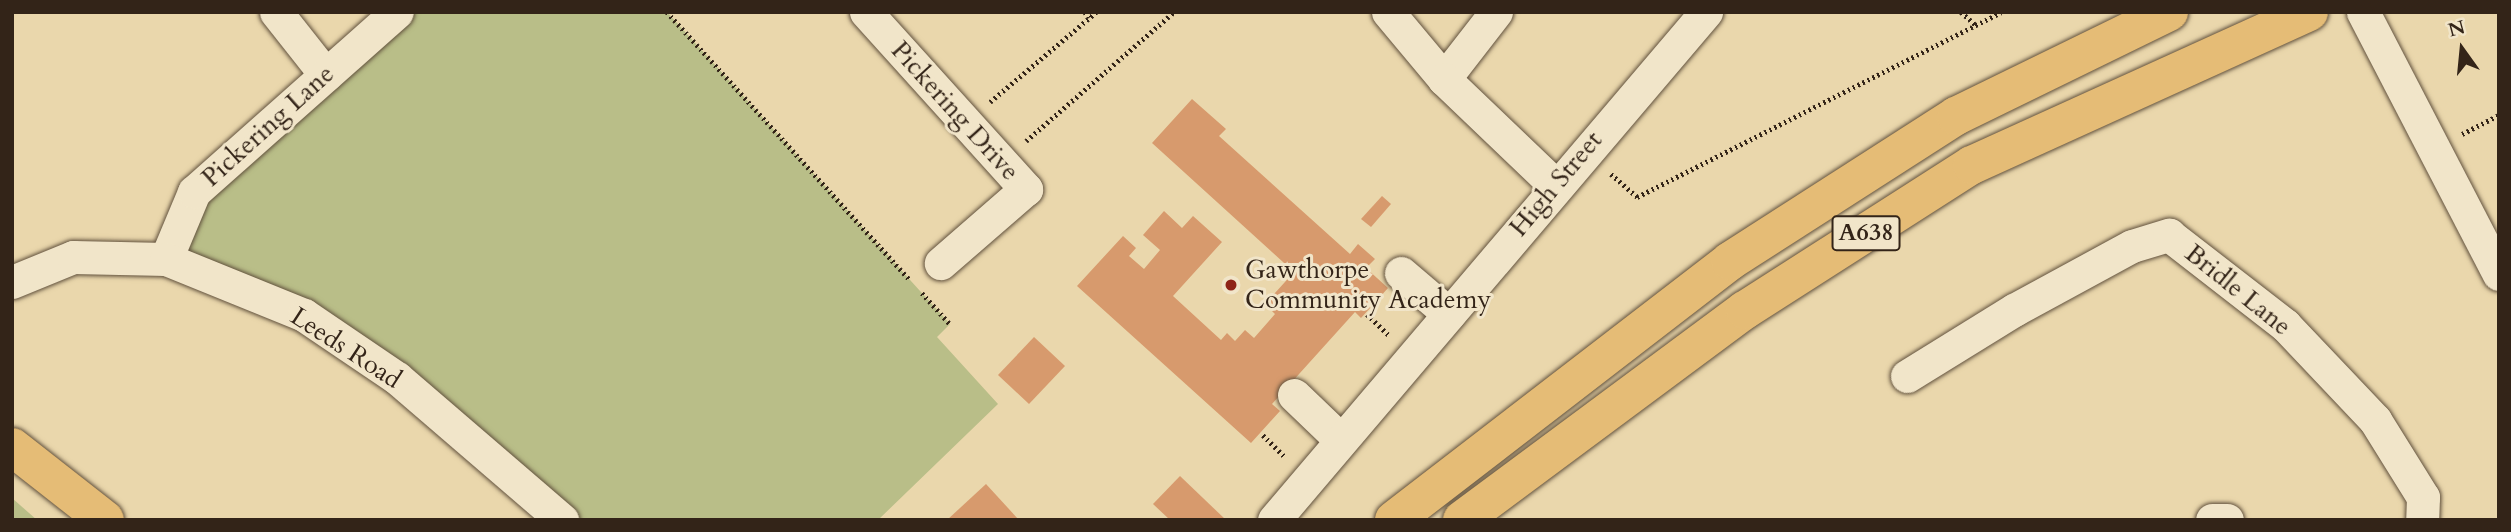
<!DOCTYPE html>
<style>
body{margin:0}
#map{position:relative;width:2511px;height:532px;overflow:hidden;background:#ead7ac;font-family:Cardo,serif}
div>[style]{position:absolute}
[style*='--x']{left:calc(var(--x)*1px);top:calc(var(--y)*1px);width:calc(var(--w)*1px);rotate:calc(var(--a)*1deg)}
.green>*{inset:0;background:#b9be88}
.building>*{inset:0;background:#d79a6d}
.path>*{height:4.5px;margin-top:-2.25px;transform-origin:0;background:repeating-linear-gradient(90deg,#332418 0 2px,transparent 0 5.5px)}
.roads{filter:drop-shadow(0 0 2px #61513d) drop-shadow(0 0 2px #61513d)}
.minor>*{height:33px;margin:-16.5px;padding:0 16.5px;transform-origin:16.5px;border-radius:16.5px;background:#f1e5c9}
.major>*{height:38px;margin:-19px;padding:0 19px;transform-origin:19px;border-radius:19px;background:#e5bc76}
.highway>*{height:38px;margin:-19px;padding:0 19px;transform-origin:19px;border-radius:19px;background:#e5bc76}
.dots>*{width:19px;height:19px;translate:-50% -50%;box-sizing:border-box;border:4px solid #f1e5c9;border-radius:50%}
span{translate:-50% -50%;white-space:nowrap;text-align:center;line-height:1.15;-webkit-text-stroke:6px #f1e5c9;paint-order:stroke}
.shield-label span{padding:2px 5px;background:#f1e5c9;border:2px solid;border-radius:5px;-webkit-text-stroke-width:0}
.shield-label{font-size:24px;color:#332418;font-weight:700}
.street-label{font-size:26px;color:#332418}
.poi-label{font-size:26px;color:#332418}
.left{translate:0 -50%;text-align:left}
.frame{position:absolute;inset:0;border:14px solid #332418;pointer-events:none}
.north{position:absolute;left:2427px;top:14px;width:70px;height:70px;-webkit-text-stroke:5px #f1e5c9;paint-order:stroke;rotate:345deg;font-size:19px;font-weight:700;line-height:28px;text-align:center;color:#332418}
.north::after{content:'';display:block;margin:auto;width:24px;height:32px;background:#332418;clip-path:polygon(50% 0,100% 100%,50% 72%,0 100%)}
</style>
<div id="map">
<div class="green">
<i style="clip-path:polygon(397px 12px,667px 12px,950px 324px,937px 337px,998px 404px,878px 520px,562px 520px,397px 378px,166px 259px,194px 192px)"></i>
<i style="clip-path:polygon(12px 498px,37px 520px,12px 520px)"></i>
</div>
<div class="building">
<i style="clip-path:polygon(1192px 99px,1226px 129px,1219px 136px,1350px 254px,1358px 244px,1375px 259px,1366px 268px,1388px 288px,1361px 318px,1355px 312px,1272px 404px,1280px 411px,1251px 443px,1077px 286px,1123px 236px,1136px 248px,1129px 256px,1144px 269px,1160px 250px,1143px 235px,1164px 211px,1182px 228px,1193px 216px,1222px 242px,1173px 296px,1221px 340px,1227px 333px,1235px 341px,1245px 330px,1254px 338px,1275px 314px,1265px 304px,1294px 272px,1152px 143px)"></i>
<i style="clip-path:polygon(1382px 196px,1391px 204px,1371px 227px,1361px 219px)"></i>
<i style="clip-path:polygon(1034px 337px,1065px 366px,1029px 404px,998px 375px)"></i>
<i style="clip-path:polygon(1180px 476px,1226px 520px,1170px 520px,1153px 504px)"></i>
<i style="clip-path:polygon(986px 484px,1019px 520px,947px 520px)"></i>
</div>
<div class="path">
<i style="--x:667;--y:12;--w:360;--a:47.8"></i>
<i style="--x:1085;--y:12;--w:7;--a:56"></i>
<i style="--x:1961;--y:12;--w:20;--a:41"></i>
<i style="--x:990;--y:102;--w:139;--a:-40.3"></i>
<i style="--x:2462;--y:134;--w:42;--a:-27.2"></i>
<i style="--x:1026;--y:141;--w:196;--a:-41.1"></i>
<i style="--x:1611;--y:174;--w:35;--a:41"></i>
<i style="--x:1637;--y:197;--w:408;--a:-26.9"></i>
<i style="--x:922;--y:293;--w:42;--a:47.9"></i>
<i style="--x:1367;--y:314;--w:30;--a:44"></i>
<i style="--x:1263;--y:435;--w:31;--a:45"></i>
</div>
<div class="roads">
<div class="minor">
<i style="--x:276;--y:12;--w:80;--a:51.6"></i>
<i style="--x:866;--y:12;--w:239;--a:47.9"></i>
<i style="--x:1026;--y:189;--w:113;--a:139"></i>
<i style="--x:1388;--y:12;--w:87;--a:50.1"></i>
<i style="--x:1496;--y:12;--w:85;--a:127.8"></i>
<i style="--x:1444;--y:79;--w:153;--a:43.7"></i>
<i style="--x:2363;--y:12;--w:295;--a:62.6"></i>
<i style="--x:166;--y:259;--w:73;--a:-67.3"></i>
<i style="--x:194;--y:192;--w:271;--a:-41.6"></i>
<i style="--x:1401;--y:273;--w:63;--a:40.5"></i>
<i style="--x:12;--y:282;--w:66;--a:-22.3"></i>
<i style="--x:73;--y:257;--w:93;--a:1.2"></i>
<i style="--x:166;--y:259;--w:149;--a:22.1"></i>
<i style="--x:304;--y:315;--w:112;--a:34.1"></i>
<i style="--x:397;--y:378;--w:218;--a:40.7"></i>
<i style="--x:1907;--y:376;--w:126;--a:-31.7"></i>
<i style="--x:2014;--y:310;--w:134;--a:-28.5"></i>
<i style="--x:2132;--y:246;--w:39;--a:-17"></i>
<i style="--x:2169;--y:235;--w:147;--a:37.8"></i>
<i style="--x:2285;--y:325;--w:131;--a:46.5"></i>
<i style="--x:2375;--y:420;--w:91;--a:58.1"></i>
<i style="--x:2423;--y:497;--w:23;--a:92"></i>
<i style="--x:1294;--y:395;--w:65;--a:43.8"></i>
<i style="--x:1274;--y:520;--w:667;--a:-49.62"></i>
<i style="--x:2212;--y:520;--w:15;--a:0"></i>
</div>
<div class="major">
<i style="--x:12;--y:447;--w:118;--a:38.1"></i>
</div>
<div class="highway">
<i style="--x:1394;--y:520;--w:424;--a:-37.6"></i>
<i style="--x:1730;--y:261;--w:269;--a:-32.7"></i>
<i style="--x:1956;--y:116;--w:237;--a:-26"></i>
<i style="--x:1462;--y:520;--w:352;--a:-36.6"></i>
<i style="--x:1745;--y:310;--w:269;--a:-32.6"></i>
<i style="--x:1972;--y:165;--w:370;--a:-24.4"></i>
</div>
</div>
<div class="dots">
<i style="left:1231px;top:285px;background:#8f2418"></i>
</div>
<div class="shield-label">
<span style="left:1866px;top:233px">A638</span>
</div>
<div class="street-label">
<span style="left:955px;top:111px;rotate:48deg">Pickering Drive</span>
<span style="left:268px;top:126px;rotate:-42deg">Pickering Lane</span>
<span style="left:1556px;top:184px;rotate:-50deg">High Street</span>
<span style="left:2238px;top:290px;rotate:39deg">Bridle Lane</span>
<span style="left:346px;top:348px;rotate:33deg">Leeds Road</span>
</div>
<div class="poi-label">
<span class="left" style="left:1245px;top:285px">Gawthorpe<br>Community Academy</span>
</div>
<div class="frame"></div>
<div class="north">N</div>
</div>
